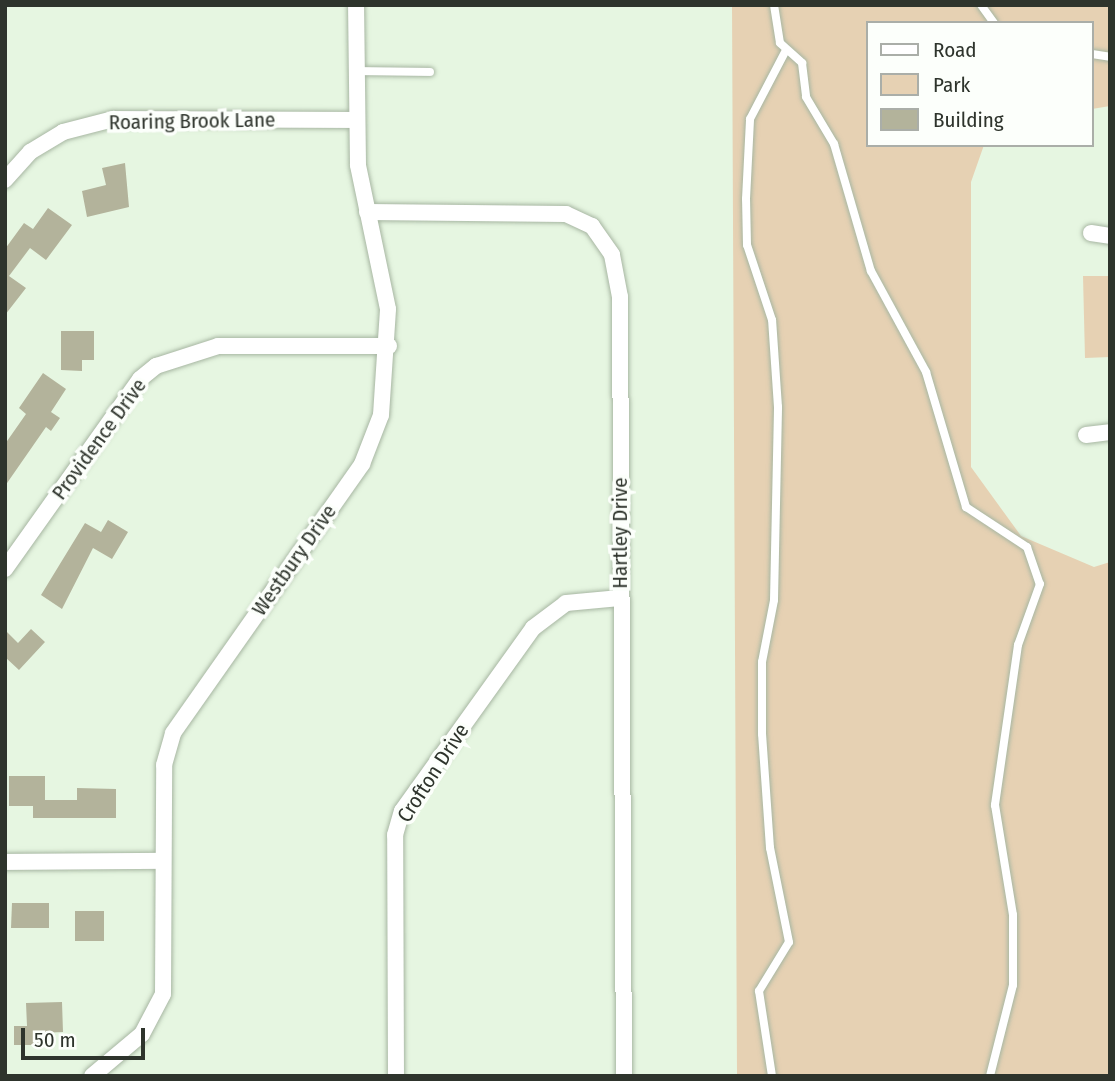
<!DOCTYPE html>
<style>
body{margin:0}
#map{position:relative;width:1115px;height:1081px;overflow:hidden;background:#e6f6e1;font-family:"Fira Sans Condensed",sans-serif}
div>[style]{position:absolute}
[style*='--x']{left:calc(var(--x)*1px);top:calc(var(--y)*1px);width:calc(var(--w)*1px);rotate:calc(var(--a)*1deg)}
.green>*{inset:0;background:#e6d1b3}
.building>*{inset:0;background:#b3b39b}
.roads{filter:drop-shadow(0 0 2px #a7b6a2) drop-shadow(0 0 2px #a7b6a2)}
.lane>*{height:8px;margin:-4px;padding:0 4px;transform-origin:4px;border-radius:4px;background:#fff}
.street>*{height:16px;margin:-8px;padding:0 8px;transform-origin:8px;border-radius:8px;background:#fff}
span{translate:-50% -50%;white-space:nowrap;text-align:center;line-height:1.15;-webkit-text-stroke:7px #fcfffb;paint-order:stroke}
.street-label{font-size:21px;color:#2e342c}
.frame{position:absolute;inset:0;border:7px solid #2e342c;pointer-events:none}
.legend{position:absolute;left:866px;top:21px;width:228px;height:126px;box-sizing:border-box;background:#fcfffb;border:2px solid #aaaea8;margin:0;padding:9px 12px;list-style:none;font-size:21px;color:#2e342c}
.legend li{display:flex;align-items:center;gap:14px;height:35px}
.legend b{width:35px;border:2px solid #aaaea8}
.scale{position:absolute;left:21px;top:1028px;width:124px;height:32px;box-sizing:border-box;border:4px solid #2e342c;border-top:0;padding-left:9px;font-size:21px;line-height:24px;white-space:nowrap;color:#2e342c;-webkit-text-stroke:5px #fcfffb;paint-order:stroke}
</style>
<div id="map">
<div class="green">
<i style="clip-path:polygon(732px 5px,1110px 5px,1110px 106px,1092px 109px,1092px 23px,868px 23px,868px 145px,984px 145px,971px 182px,971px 467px,1021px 536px,1094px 567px,1110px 562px,1110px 1076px,737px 1076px)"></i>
<i style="clip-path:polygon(1083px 276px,1110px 276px,1110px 357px,1085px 358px)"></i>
</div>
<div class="building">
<i style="clip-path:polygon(125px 163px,129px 207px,87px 217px,82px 191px,106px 185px,102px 168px)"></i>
<i style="clip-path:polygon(48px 208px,72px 225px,46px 260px,30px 248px,9px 276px,26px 288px,5px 315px,5px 249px,24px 223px,33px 229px)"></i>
<i style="clip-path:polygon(61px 331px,94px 331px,94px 360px,82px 360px,82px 371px,61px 370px)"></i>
<i style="clip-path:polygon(43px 373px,66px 389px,51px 412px,60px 418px,51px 431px,46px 427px,5px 486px,5px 444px,26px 414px,19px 408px)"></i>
<i style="clip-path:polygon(108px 520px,128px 532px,112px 559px,93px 548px,62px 609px,41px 595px,85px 523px,101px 532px)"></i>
<i style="clip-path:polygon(31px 629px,45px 642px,19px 670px,5px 657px,5px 630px,18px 643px)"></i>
<i style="clip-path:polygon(9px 776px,45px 776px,45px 800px,77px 800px,77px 788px,116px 789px,116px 818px,33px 818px,33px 806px,9px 806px)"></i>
<i style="clip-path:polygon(12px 903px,49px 903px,49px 928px,11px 928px)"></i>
<i style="clip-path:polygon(75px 911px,104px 911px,104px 941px,75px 941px)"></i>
<i style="clip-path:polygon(62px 1002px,63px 1032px,39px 1033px,40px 1045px,14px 1045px,14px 1026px,27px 1026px,26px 1003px)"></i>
</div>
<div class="roads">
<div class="lane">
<i style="--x:774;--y:5;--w:38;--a:81"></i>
<i style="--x:780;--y:43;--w:30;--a:42"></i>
<i style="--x:802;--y:63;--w:34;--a:83"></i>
<i style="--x:806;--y:97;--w:55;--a:59.2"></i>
<i style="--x:834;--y:144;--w:132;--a:73.8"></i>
<i style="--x:871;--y:271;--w:115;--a:61.4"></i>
<i style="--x:926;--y:372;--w:141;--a:73.5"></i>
<i style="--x:966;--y:507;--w:73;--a:33.3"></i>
<i style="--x:1027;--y:547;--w:39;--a:71"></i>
<i style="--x:1040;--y:584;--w:65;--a:109.8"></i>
<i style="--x:1018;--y:645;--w:162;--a:98.2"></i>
<i style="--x:995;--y:805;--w:111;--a:80.7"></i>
<i style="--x:1013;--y:915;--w:70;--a:90"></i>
<i style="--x:1013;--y:985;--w:94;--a:104.2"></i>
<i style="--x:981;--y:5;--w:22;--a:54"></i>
<i style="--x:1092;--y:54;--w:18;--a:9"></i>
<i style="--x:357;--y:71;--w:73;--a:0.8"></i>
<i style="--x:772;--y:1076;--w:86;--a:-98.7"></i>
<i style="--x:759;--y:991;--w:57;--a:-58.5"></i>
<i style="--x:789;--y:942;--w:96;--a:-101.4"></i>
<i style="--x:770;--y:848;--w:114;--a:-94"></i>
<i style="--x:762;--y:734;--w:72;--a:-90"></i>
<i style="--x:762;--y:662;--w:63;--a:-79"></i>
<i style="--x:774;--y:600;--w:193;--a:-88.8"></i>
<i style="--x:778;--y:407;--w:87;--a:-93.9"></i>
<i style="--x:772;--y:320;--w:79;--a:-108.4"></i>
<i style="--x:747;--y:245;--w:46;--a:-91.2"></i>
<i style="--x:746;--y:199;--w:80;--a:-87.1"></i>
<i style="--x:750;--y:119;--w:76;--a:-62.4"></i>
</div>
<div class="street">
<i style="--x:5;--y:180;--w:38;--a:-48"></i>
<i style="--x:30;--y:152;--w:39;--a:-31"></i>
<i style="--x:63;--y:132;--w:52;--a:-14.6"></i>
<i style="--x:113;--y:119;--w:244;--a:0.2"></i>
<i style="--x:367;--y:212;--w:199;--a:0.6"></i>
<i style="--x:566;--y:214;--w:29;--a:25"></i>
<i style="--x:592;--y:226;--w:35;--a:55"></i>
<i style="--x:612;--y:255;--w:43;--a:79.2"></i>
<i style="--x:620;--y:297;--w:779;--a:89.71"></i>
<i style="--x:1091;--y:233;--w:19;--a:9"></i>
<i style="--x:1086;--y:435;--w:24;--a:-7"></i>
<i style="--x:5;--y:569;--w:233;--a:-54.6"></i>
<i style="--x:140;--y:379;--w:21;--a:-39"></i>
<i style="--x:156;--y:366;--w:65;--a:-17.9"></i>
<i style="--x:218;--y:346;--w:171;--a:0"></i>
<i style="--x:5;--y:862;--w:158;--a:-0.4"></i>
<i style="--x:92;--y:1076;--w:65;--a:-40"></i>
<i style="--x:142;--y:1034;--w:45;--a:-62.3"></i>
<i style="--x:163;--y:994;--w:229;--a:-89.7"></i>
<i style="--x:164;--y:765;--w:33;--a:-74"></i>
<i style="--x:173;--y:733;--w:329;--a:-54.9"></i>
<i style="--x:362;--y:464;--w:53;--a:-68.8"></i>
<i style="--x:381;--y:415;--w:106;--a:-86.2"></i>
<i style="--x:388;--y:309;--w:147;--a:-101.8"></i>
<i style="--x:358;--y:165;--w:160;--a:-90.7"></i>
<i style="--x:396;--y:1076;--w:241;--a:-90.2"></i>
<i style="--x:395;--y:835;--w:25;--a:-74"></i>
<i style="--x:402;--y:811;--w:225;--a:-54.4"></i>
<i style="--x:533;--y:628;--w:41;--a:-37.1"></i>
<i style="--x:566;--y:603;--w:54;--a:-5.3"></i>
</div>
</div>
<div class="street-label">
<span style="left:192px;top:121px;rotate:-1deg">Roaring Brook Lane</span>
<span style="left:99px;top:439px;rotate:-54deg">Providence Drive</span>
<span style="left:620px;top:533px;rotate:-90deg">Hartley Drive</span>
<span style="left:294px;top:560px;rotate:-55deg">Westbury Drive</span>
<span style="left:433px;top:773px;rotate:-57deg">Crofton Drive</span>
</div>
<div class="frame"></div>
<ul class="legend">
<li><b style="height:9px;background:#fff"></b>Road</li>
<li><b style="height:19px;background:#e6d1b3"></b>Park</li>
<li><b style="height:19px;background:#b3b39b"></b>Building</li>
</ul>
<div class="scale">50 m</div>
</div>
